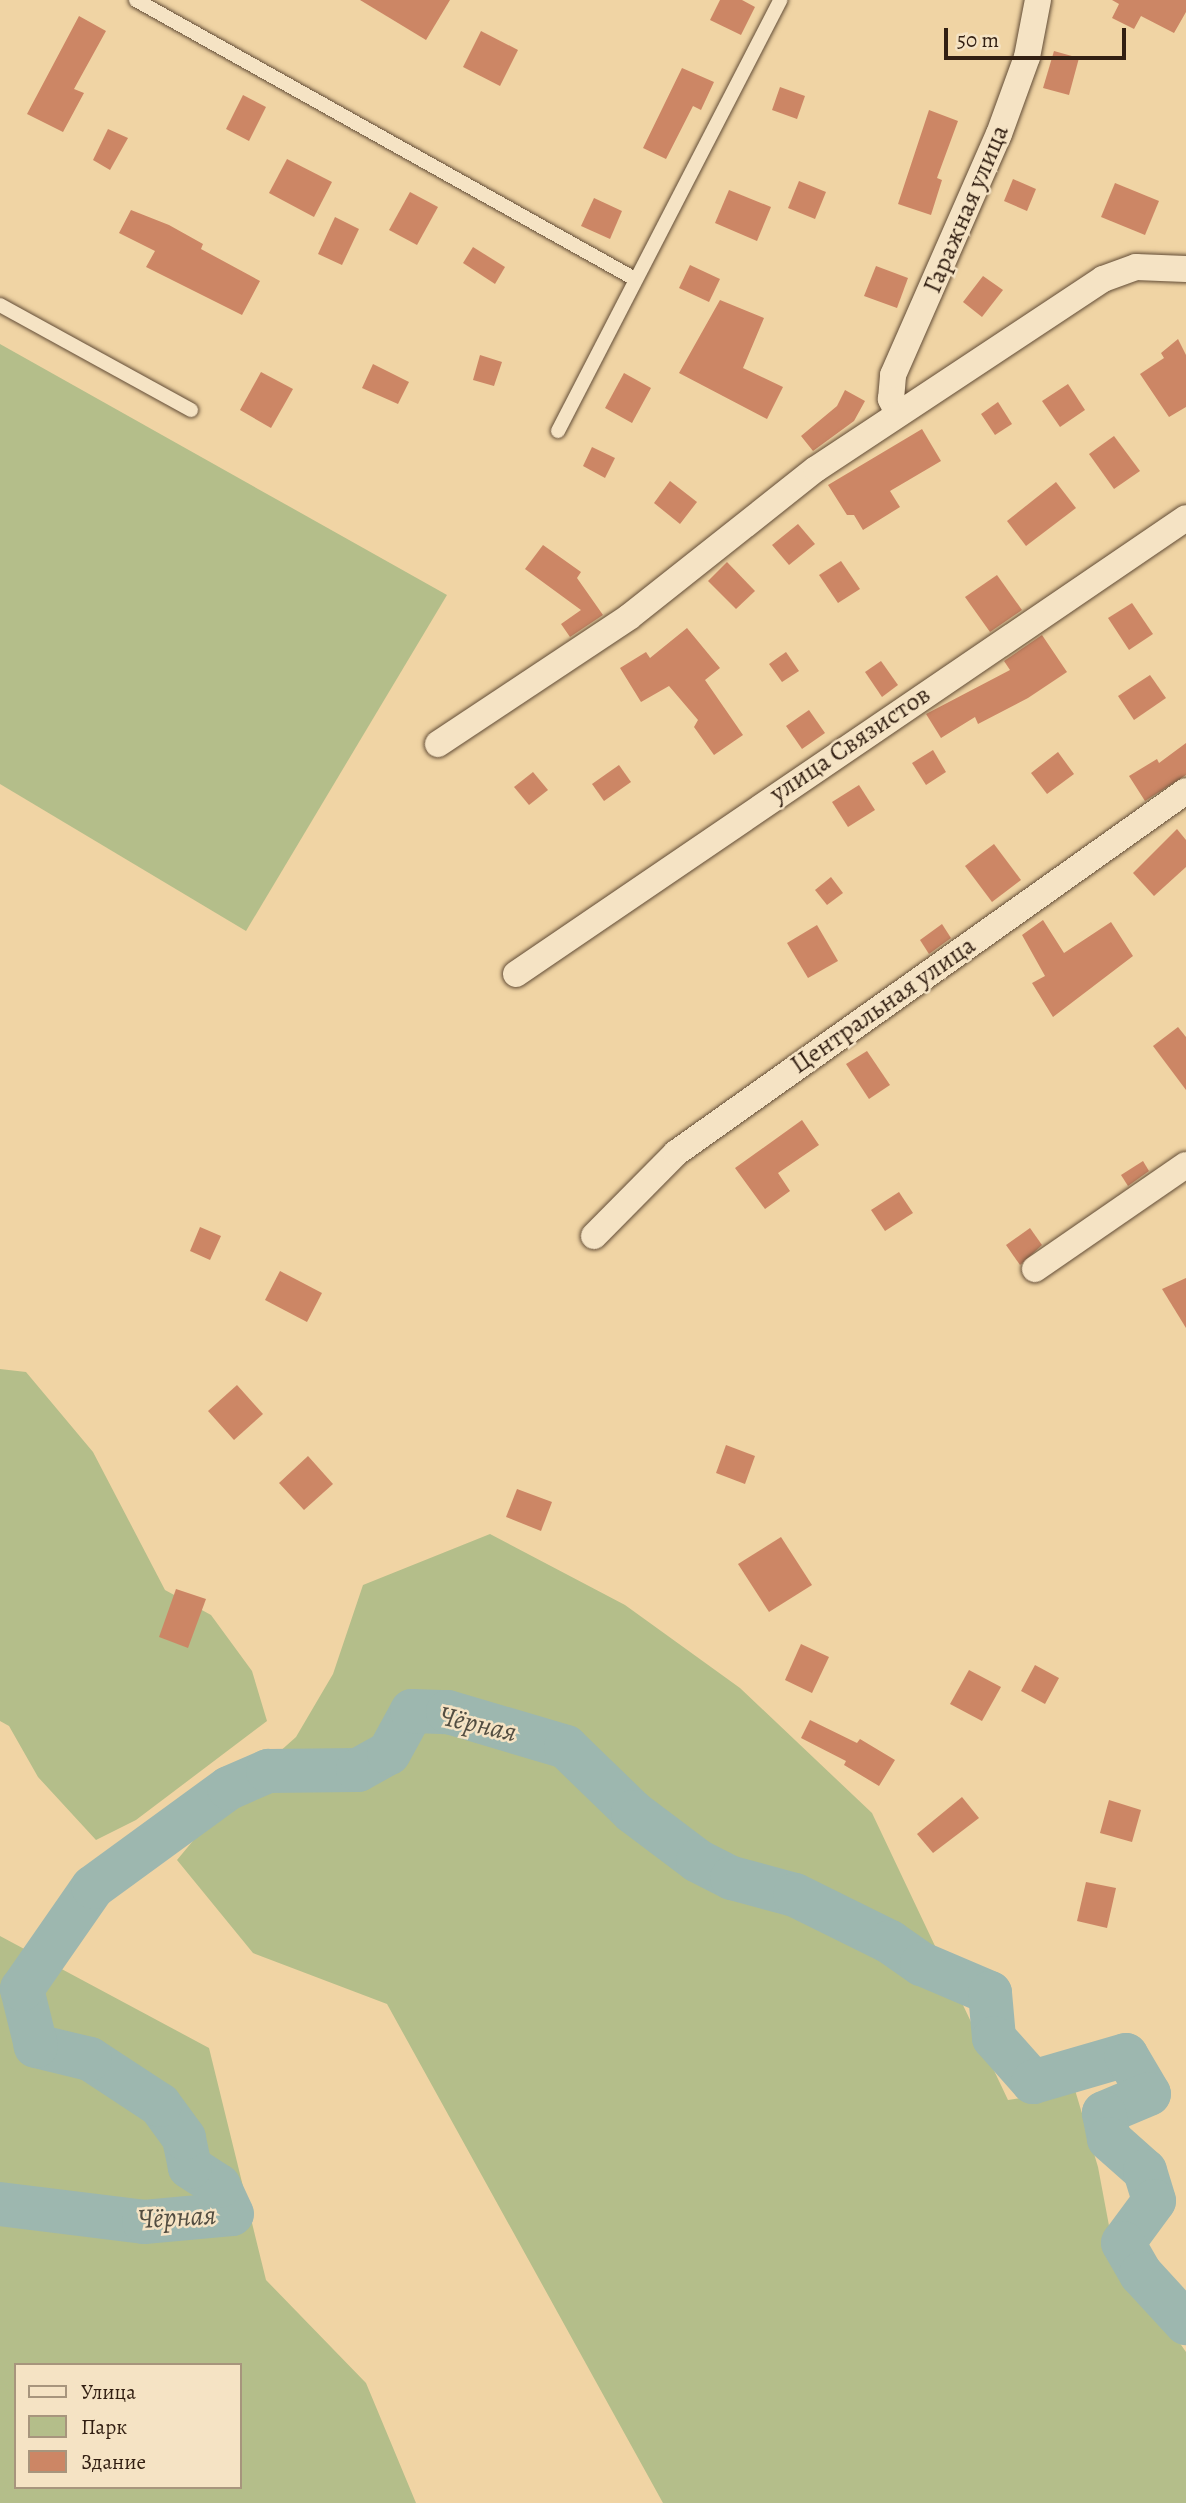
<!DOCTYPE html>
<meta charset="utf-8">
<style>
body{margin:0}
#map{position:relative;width:1186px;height:2503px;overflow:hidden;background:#f0d4a4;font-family:Alegreya,serif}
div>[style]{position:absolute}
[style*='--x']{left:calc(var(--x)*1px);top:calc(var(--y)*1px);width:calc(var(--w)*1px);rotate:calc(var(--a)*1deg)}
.green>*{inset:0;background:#b4be8a}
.river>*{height:44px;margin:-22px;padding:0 22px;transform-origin:22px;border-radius:22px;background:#9db7af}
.building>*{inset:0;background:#cc8665}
.roads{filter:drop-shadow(0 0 2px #624c36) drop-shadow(0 0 2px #624c36)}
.lane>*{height:14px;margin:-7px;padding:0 7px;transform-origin:7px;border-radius:7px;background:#f5e3c4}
.street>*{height:26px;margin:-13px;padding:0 13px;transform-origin:13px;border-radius:13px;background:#f5e3c4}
span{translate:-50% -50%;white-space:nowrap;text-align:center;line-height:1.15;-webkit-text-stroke:5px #f5e3c4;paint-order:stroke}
.street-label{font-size:26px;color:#321f12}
.water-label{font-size:28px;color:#524d41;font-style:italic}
.legend{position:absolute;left:14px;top:2363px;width:228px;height:126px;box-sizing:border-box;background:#f5e3c4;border:2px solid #a7957d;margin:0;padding:9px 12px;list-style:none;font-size:21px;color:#321f12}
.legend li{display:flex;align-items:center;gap:14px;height:35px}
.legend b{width:35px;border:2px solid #a7957d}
.scale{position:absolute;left:944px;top:28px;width:182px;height:32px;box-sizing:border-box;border:4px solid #321f12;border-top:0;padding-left:9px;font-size:21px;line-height:24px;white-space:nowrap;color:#321f12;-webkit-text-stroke:5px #f5e3c4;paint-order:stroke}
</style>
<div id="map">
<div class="green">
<i style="clip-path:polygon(0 344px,447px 595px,246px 931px,0 784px)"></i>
<i style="clip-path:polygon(0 1369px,26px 1372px,93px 1452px,165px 1590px,211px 1615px,252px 1671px,267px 1721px,136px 1820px,96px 1840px,38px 1777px,9px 1726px,0 1721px)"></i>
<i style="clip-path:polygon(490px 1534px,625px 1605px,740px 1688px,872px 1813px,1008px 2100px,1075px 2090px,1098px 2167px,1113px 2247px,1186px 2352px,1186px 2503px,663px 2503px,387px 2004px,253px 1953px,177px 1860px,232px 1794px,296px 1737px,333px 1674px,363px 1585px)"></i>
<i style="clip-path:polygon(evenodd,0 1936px,209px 2048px,266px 2280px,366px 2383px,416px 2503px,0 2503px,0 1936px,16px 2365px,240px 2365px,240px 2487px,16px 2487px,16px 2365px)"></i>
</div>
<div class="river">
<i style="--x:0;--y:2204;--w:145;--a:7.1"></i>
<i style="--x:144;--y:2222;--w:88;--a:-5.2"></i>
<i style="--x:232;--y:2214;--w:31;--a:-115"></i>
<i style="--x:219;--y:2186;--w:35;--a:-147"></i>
<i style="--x:190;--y:2167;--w:30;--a:-102"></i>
<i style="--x:184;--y:2138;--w:41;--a:-126"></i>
<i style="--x:160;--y:2105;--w:84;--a:-146.7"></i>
<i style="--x:90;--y:2059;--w:56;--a:-166.5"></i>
<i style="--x:36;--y:2046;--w:59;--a:-103.8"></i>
<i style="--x:22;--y:1989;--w:124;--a:-55.2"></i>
<i style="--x:93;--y:1887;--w:168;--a:-36.1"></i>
<i style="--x:229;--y:1788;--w:43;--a:-23.6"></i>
<i style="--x:268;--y:1771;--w:90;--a:-0.6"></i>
<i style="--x:358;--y:1770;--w:35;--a:-29"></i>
<i style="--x:389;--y:1753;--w:48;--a:-61.3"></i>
<i style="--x:412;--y:1711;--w:36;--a:2"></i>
<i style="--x:448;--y:1712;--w:123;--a:16.5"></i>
<i style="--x:566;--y:1747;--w:93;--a:44.1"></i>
<i style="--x:633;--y:1812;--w:81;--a:37"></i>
<i style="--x:698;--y:1861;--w:38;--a:27"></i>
<i style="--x:732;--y:1878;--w:65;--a:15.1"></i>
<i style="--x:795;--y:1895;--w:106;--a:26.3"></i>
<i style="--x:890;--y:1942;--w:39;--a:35"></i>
<i style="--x:922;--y:1964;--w:74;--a:23.1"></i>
<i style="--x:990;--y:1993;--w:45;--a:84.9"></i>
<i style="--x:994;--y:2038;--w:59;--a:48.4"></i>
<i style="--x:1033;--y:2082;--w:97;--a:-16.2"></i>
<i style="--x:1126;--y:2055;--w:45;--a:59.5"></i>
<i style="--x:1149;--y:2094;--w:49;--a:157.1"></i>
<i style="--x:1104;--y:2113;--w:26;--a:79"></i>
<i style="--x:1109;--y:2139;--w:48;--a:41.6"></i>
<i style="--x:1145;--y:2171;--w:31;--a:73"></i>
<i style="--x:1154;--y:2201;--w:52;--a:126.4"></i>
<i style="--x:1123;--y:2243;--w:36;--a:60"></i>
<i style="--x:1141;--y:2274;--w:67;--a:47.4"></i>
</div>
<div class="building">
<i style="clip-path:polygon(360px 0,450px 0,426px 40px)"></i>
<i style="clip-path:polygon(720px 0,742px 0,755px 7px,741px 35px,710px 20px)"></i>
<i style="clip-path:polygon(1112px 0,1186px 0,1186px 12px,1174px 33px,1141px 16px,1134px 29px,1112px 18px,1119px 4px)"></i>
<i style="clip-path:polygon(79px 16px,106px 31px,74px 89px,84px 93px,63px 132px,27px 114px)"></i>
<i style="clip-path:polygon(481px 31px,518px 50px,500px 86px,463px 67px)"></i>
<i style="clip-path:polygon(1054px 51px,1079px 58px,1069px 95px,1043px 88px)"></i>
<i style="clip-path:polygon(682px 68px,714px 82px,701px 110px,693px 106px,666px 159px,643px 148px)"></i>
<i style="clip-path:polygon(780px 87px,805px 96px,797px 119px,772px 110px)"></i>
<i style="clip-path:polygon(243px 95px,266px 107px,249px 141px,226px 129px)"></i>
<i style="clip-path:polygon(929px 110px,958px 121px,937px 178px,942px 180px,931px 215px,898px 204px)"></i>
<i style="clip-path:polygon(108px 129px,128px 138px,110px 170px,93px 160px)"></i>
<i style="clip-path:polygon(287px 159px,332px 182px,314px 217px,269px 193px)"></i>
<i style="clip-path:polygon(1013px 179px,1036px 189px,1027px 211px,1004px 201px)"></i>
<i style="clip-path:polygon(799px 181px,826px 192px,815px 219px,788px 208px)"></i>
<i style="clip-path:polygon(1115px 183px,1159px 201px,1145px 235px,1101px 217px)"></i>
<i style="clip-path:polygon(729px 190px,771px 207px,757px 241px,715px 223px)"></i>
<i style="clip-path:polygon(410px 192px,438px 207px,417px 245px,389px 230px)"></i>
<i style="clip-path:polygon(594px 198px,622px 211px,610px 239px,581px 226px)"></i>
<i style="clip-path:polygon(131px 210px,169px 225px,203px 244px,201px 249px,260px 281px,242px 315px,146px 267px,155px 251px,119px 233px)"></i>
<i style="clip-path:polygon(335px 217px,359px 229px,342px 265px,318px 254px)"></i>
<i style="clip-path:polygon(473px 247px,505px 267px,495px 284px,463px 263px)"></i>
<i style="clip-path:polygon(690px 265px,720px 279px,709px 302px,679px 288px)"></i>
<i style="clip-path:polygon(876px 266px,908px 278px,897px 308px,864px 296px)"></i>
<i style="clip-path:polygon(983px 276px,1003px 290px,982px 317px,963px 302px)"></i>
<i style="clip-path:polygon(720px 300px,764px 318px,743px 368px,783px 387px,767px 419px,679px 373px)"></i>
<i style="clip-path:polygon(1178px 339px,1186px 355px,1186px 407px,1169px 417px,1140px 374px,1164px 358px,1161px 353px)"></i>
<i style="clip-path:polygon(480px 355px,502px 362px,494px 386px,473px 380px)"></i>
<i style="clip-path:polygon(373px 364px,409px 382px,398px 404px,362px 388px)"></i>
<i style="clip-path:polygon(261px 372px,293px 389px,271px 428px,240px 410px)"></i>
<i style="clip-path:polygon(624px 373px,651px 388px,632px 423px,605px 408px)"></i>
<i style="clip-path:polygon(1068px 384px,1085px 410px,1060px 427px,1042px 401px)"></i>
<i style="clip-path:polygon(845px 390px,865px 401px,854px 421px,813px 451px,801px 436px,837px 406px)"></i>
<i style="clip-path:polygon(998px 402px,1012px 424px,995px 435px,981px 414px)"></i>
<i style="clip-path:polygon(922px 429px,941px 461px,890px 491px,900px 507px,863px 530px,854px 515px,847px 515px,828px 485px)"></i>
<i style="clip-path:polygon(1114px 436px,1140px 471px,1114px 489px,1089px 454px)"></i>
<i style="clip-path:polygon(592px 447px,615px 458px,605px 478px,583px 466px)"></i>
<i style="clip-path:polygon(670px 481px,697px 502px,680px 524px,654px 503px)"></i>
<i style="clip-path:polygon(1056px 482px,1076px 508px,1026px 546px,1007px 521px)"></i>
<i style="clip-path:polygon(798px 524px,815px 544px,789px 565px,772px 545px)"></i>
<i style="clip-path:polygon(543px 545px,581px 572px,577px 578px,603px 615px,570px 637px,561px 624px,581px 610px,525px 569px)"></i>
<i style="clip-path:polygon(841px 561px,860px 589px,838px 603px,819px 575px)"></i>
<i style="clip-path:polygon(727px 562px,755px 591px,736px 609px,708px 581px)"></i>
<i style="clip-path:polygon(997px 575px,1022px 610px,990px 632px,965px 597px)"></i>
<i style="clip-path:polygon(1132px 603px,1153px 634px,1129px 650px,1108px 618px)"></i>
<i style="clip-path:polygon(687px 628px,720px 668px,705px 680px,743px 735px,714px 755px,694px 727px,698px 720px,669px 686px,641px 702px,620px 668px,646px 652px,650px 658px)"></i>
<i style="clip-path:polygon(1042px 635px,1067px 672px,1028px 698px,978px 724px,975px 717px,941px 738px,926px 714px,1010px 670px,1004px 661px)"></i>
<i style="clip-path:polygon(786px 652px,799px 671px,782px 682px,769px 664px)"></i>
<i style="clip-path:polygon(881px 661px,898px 685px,882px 697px,865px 672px)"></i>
<i style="clip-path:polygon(1150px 675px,1166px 698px,1134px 720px,1118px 696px)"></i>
<i style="clip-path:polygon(809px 710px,825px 733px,802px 749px,786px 726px)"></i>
<i style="clip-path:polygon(1186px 743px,1186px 775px,1145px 801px,1129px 776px,1157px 759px,1159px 763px)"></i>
<i style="clip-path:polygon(933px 750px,946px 772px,926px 785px,912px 763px)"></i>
<i style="clip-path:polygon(1058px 752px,1074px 774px,1047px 794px,1031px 773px)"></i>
<i style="clip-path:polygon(619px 765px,631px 782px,604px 801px,592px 784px)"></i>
<i style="clip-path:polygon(533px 772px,548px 790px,529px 805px,514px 787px)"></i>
<i style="clip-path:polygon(859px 785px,875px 810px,848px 827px,832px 802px)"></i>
<i style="clip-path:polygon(1177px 829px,1186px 840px,1186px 867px,1154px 896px,1133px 873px)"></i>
<i style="clip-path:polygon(994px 844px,1021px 880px,992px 902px,965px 866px)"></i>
<i style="clip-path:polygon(831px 877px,843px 893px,827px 905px,815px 890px)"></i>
<i style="clip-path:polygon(1043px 920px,1064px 953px,1111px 922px,1133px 956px,1053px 1017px,1032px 983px,1045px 976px,1022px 935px)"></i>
<i style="clip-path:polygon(942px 924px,951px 938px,929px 954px,920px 940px)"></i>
<i style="clip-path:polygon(817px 925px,838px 961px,808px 978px,787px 943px)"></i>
<i style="clip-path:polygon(1178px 1027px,1186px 1037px,1186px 1090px,1153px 1046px)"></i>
<i style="clip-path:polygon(867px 1051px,890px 1085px,869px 1099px,846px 1064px)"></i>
<i style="clip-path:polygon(802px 1120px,819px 1145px,778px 1173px,790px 1191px,765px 1209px,735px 1168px)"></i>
<i style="clip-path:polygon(1143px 1161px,1149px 1171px,1128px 1186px,1121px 1175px)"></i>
<i style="clip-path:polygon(899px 1192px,913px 1213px,885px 1231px,871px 1210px)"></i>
<i style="clip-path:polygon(200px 1227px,221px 1236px,210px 1260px,190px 1251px)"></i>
<i style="clip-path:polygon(1030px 1228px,1042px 1245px,1020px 1265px,1006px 1245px)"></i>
<i style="clip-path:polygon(280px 1271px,322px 1293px,307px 1322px,265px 1300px)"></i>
<i style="clip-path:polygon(1186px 1278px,1186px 1328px,1162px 1289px)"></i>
<i style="clip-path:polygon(237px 1385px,263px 1414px,234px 1440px,208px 1411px)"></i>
<i style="clip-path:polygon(726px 1445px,755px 1456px,745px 1484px,716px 1473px)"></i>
<i style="clip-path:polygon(308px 1456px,333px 1484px,304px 1510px,279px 1483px)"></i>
<i style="clip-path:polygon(517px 1489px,552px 1502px,541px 1531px,506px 1517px)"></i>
<i style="clip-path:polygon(781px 1537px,812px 1585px,769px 1612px,738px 1564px)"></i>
<i style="clip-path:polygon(176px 1589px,206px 1599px,188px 1648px,159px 1637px)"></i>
<i style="clip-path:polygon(801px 1644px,829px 1657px,812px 1693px,785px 1680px)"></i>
<i style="clip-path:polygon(1035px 1665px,1059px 1678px,1045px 1704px,1021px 1691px)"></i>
<i style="clip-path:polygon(969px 1670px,1001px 1687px,982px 1721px,950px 1704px)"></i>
<i style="clip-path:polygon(810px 1720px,857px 1743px,860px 1739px,895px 1760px,879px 1786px,844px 1765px,846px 1761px,801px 1738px)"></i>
<i style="clip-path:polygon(962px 1797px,979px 1818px,933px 1853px,917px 1834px)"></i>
<i style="clip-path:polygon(1109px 1800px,1141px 1810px,1132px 1842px,1100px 1833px)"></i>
<i style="clip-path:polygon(1086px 1882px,1116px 1888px,1107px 1928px,1077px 1921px)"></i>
</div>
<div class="roads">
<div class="lane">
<i style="--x:136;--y:0;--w:572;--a:29.21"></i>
<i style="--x:0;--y:305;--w:218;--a:28.8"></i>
<i style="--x:558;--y:431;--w:485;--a:-62.7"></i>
</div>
<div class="street">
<i style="--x:898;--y:413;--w:16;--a:-117"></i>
<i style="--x:891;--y:399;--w:24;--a:-85"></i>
<i style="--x:893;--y:375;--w:263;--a:-66.3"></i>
<i style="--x:999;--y:134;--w:82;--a:-70"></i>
<i style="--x:1027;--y:57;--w:58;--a:-79.1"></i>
<i style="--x:438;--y:744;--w:229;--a:-33.6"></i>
<i style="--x:629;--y:617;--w:238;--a:-38.4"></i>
<i style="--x:816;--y:469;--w:344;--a:-33.5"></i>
<i style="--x:1103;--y:279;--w:35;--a:-20"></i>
<i style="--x:1136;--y:267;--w:50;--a:2.3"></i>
<i style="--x:516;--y:974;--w:810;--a:-34.24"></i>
<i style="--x:594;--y:1236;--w:117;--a:-45.3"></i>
<i style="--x:676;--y:1153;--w:625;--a:-35.37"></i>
<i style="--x:1035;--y:1269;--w:183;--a:-34.6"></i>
</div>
</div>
<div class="street-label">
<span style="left:966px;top:209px;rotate:-67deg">Гаражная улица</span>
<span style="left:850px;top:744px;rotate:-34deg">улица Связистов</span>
<span style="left:883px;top:1005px;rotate:-35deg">Центральная улица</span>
</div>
<div class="water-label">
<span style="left:478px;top:1724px;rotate:13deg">Чёрная</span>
<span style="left:177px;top:2217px;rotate:-3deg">Чёрная</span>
</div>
<ul class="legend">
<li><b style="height:9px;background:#f5e3c4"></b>Улица</li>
<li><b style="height:19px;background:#b4be8a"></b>Парк</li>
<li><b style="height:19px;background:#cc8665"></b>Здание</li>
</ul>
<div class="scale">50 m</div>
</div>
